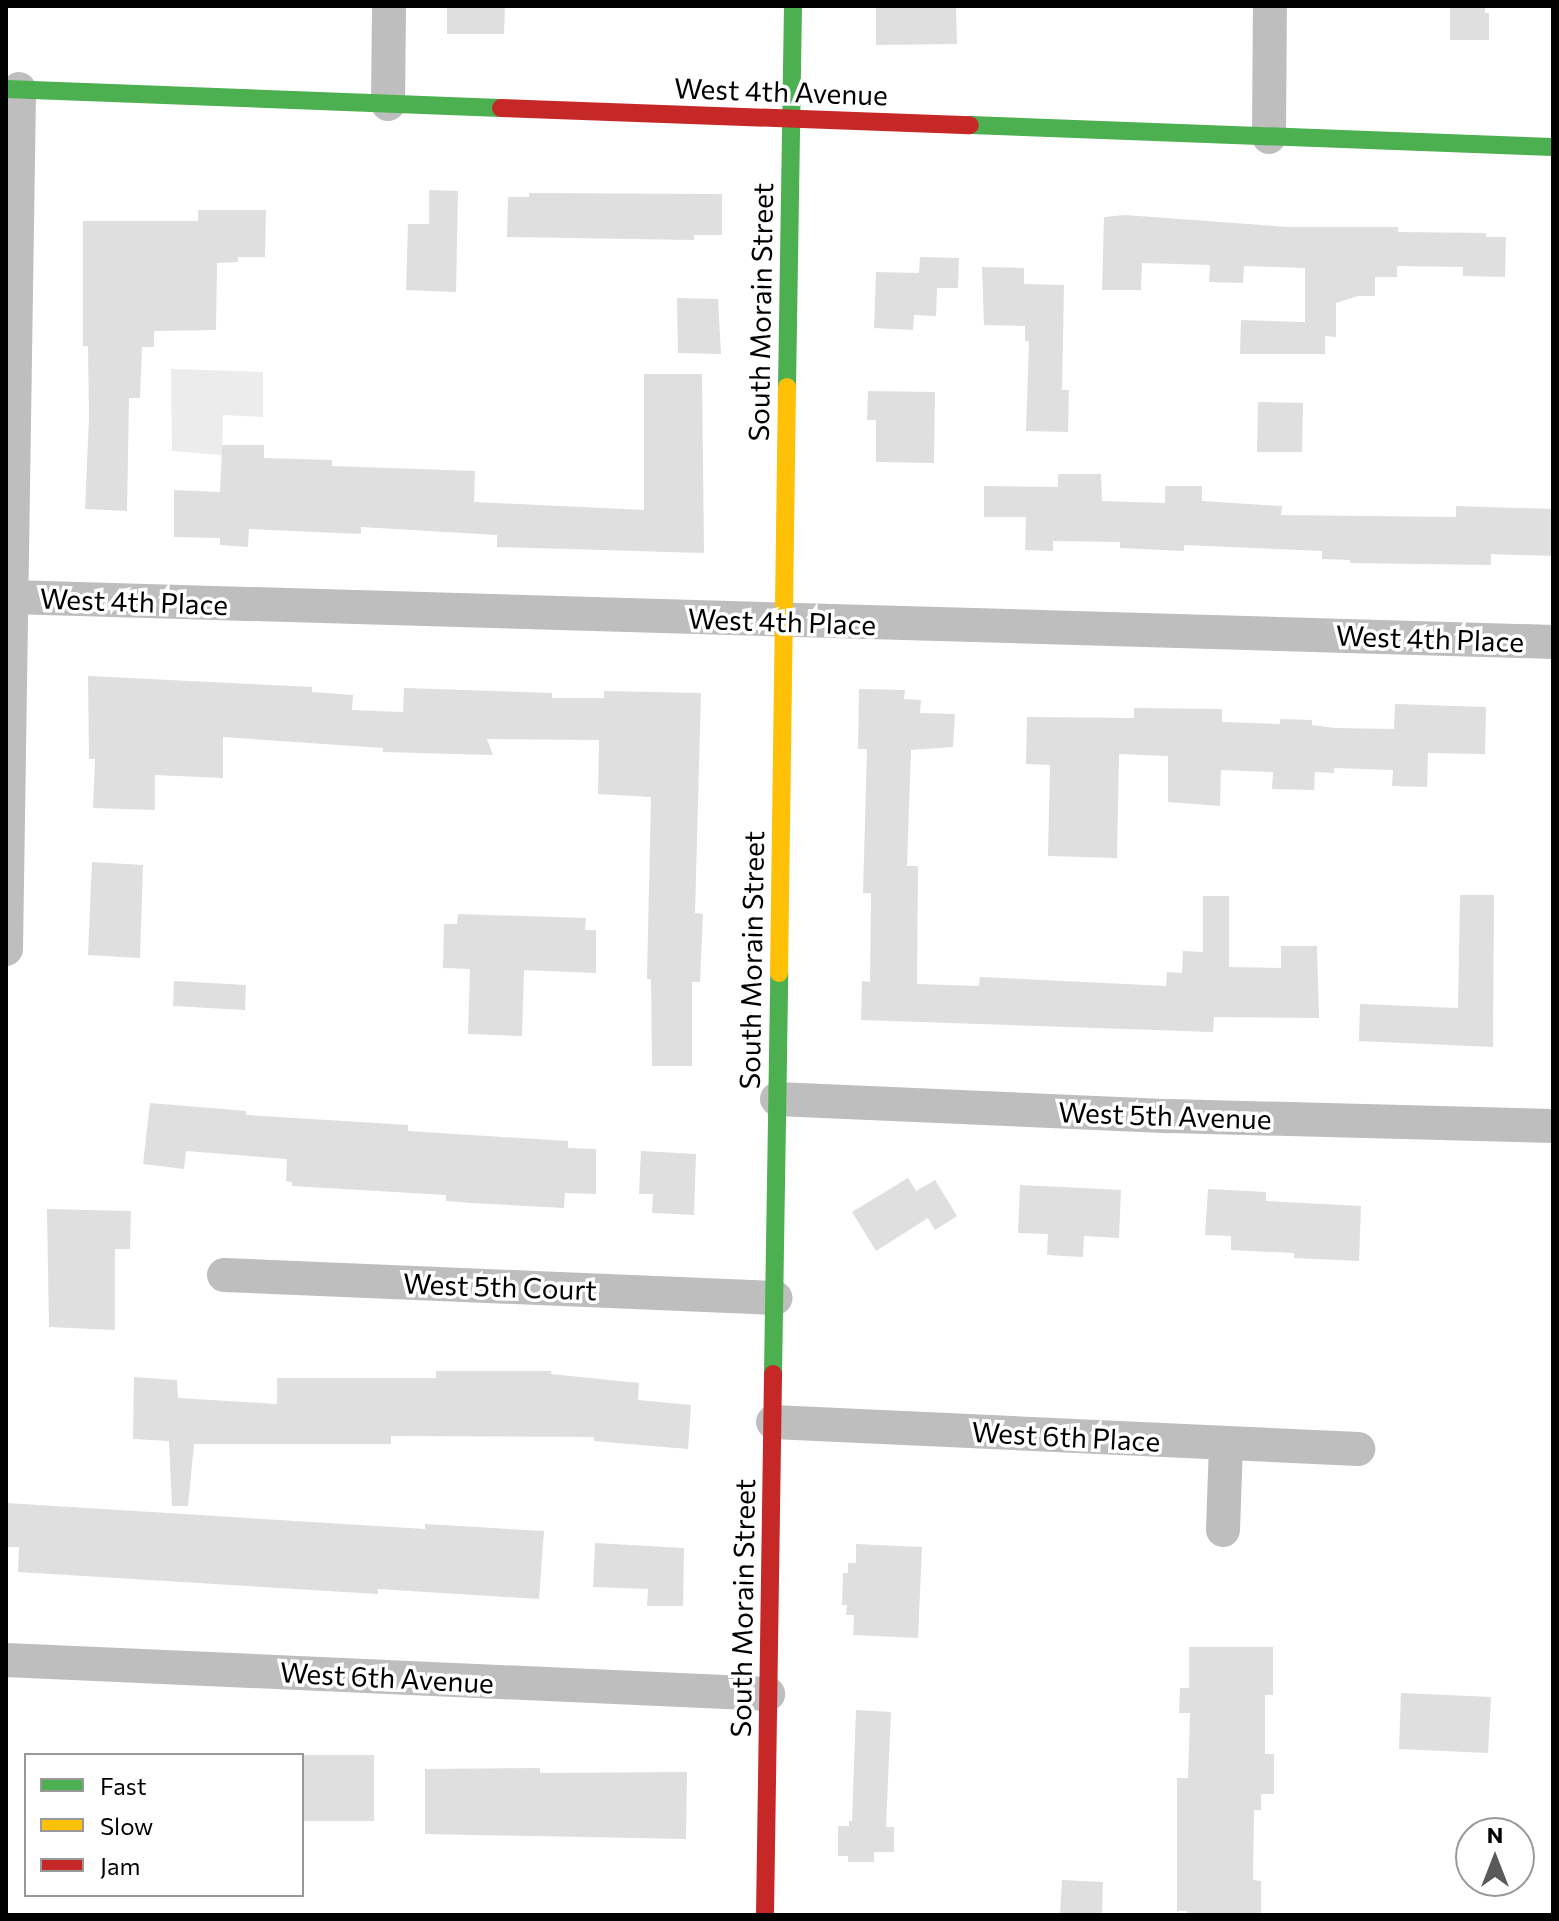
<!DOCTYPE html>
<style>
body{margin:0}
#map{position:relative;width:1559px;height:1921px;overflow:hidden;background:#fff;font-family:Commissioner,sans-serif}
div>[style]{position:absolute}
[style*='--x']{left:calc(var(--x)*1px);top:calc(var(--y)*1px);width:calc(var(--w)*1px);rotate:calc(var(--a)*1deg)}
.green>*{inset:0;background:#ececec}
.building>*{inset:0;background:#dfdfdf}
.street>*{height:34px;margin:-17px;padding:0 17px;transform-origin:17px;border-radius:17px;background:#bebebe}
.fast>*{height:18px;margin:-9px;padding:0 9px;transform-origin:9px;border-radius:9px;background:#4caf50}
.slow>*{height:18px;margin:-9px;padding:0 9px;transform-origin:9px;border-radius:9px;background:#ffc107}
.jam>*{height:18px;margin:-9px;padding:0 9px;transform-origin:9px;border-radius:9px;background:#c62828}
span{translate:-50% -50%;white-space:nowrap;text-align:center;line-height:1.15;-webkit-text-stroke:7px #fff;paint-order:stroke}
.street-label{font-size:28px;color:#000}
.frame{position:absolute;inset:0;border:8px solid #000;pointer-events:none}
.legend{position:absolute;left:24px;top:1753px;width:280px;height:144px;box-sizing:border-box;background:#fff;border:2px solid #999;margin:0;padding:10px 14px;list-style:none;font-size:24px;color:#000}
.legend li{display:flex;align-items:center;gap:16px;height:40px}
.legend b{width:40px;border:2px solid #999}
.north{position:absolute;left:1455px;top:1817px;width:80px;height:80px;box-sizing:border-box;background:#fff;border:2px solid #999;border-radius:50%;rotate:0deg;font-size:22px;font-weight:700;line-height:32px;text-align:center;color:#000}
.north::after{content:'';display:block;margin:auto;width:28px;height:36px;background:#595959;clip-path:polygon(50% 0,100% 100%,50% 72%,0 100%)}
</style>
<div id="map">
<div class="green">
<i style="clip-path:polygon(171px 369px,263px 372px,263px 417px,223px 415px,222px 455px,172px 451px)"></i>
</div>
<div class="building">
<i style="clip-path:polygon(447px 6px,505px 6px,504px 34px,447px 34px)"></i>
<i style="clip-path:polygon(876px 6px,956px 8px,957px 44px,876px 45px)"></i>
<i style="clip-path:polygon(1450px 6px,1485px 6px,1485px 13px,1489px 13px,1489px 40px,1450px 40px)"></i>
<i style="clip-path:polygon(429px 190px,458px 191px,456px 292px,406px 290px,408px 224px,429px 224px)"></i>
<i style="clip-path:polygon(529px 193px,722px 194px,722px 235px,694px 235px,694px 240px,507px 237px,508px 197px,529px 197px)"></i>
<i style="clip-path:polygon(198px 210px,266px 210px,265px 257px,238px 257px,238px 262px,217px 263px,216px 330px,154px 331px,154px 347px,142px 347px,140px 398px,129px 398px,127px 511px,85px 509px,89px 418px,88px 346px,83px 346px,83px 221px,198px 221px)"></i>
<i style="clip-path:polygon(1125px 215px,1288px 227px,1398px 227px,1398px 232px,1486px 233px,1486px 237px,1506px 237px,1505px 277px,1463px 276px,1463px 267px,1397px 266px,1397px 277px,1375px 277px,1375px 296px,1358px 296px,1336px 303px,1336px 337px,1325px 336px,1325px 354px,1240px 354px,1241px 320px,1305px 322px,1305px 268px,1244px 266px,1243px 283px,1209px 282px,1210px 265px,1142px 263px,1141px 290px,1102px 290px,1104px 217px)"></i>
<i style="clip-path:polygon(920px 257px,959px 258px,958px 288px,937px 288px,936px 316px,914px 315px,913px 330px,874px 328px,876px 272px,919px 273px)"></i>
<i style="clip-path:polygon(982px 267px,1024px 268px,1024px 284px,1064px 285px,1062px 390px,1069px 390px,1068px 432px,1026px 431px,1029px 341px,1025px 341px,1025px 326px,984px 325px)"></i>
<i style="clip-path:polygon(677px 298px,718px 299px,721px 354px,678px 353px)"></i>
<i style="clip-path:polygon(644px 374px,702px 374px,704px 553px,497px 547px,497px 535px,361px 527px,361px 534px,249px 529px,248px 547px,220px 545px,220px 538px,174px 537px,174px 490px,220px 492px,222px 445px,264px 445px,264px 458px,332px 460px,332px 466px,475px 471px,474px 502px,644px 510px)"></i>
<i style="clip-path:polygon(868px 391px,935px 392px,934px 463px,876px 462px,876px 420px,867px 420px)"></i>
<i style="clip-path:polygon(1258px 402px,1303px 403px,1302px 452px,1257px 452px)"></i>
<i style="clip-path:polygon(1058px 474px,1101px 474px,1102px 501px,1165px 503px,1165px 486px,1202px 486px,1202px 501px,1282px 506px,1281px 515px,1456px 517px,1456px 506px,1553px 509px,1553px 556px,1491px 554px,1491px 565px,1350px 563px,1350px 560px,1322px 559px,1322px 551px,1184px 545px,1184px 551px,1120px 548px,1120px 542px,1053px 541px,1053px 551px,1025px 550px,1026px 517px,984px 517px,984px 486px,1058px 487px)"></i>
<i style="clip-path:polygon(88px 676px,312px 687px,312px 692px,353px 695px,352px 710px,403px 712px,404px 688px,552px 693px,552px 698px,604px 698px,604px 691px,701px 693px,695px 913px,703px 914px,700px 982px,692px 982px,692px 1066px,652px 1066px,651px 979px,647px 979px,651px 797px,598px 794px,599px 740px,487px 739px,493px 755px,383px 752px,383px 748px,223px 737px,223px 778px,155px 775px,155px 810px,93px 808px,95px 759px,89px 759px)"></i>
<i style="clip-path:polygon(859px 689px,905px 690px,904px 699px,921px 700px,920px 713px,955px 714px,953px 747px,911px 750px,907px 866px,918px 866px,917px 984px,979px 986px,980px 977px,1166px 986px,1167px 972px,1182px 973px,1183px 951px,1203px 952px,1203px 896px,1229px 896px,1229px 967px,1281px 968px,1281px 946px,1317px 946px,1319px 1018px,1214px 1017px,1213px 1032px,861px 1020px,862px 981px,870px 982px,871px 893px,863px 893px,867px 749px,858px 749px)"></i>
<i style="clip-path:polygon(1395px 704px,1486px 707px,1485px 754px,1428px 753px,1427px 787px,1392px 786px,1393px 770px,1334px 768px,1334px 773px,1315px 772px,1314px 790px,1272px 789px,1273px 772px,1221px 770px,1220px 806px,1168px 802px,1168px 756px,1119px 754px,1117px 858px,1048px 856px,1050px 765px,1026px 764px,1027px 717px,1134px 718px,1134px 708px,1222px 709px,1222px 722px,1280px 724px,1280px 719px,1312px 720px,1312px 725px,1335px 728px,1394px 729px)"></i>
<i style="clip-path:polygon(92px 862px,143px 865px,140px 958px,88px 955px)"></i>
<i style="clip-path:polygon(1460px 895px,1494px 895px,1493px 1047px,1359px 1041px,1360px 1004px,1458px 1008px)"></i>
<i style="clip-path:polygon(458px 914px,586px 918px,585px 930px,596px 930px,596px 973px,524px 970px,522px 1036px,468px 1034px,470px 969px,443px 968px,444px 924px,457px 924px)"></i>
<i style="clip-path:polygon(174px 981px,246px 985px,245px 1010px,173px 1006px)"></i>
<i style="clip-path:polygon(150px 1103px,246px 1111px,246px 1115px,408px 1125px,408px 1131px,568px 1141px,568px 1148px,596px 1149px,596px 1194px,565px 1193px,564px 1208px,471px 1203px,446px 1201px,446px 1195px,292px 1186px,292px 1182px,286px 1181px,287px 1159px,186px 1151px,184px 1169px,143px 1164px)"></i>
<i style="clip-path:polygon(641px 1151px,696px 1154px,694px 1215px,652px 1213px,653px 1194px,639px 1194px)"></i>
<i style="clip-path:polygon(908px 1178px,916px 1191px,935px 1180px,957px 1216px,935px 1230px,928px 1218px,876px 1251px,852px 1212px)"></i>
<i style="clip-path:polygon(1020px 1185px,1121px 1190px,1119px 1238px,1084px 1236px,1083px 1257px,1047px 1255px,1048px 1234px,1018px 1233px)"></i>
<i style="clip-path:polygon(1208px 1189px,1266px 1192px,1266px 1201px,1361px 1206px,1359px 1261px,1294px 1258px,1294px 1253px,1231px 1250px,1231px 1236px,1205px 1235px)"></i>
<i style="clip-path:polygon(47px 1209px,131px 1211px,130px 1249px,115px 1249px,115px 1330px,49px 1327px)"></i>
<i style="clip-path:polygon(436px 1371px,551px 1371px,551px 1374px,639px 1383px,638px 1400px,691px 1405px,688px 1449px,594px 1441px,594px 1437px,391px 1436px,391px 1444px,194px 1444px,188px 1506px,172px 1506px,169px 1441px,133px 1439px,134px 1377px,177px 1380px,178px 1398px,277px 1404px,277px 1378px,436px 1378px)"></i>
<i style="clip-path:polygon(6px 1503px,425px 1529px,425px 1524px,544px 1531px,539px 1599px,378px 1589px,378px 1594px,18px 1572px,19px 1547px,6px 1547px)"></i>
<i style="clip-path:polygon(595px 1543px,684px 1548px,683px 1606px,647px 1606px,648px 1589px,593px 1587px)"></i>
<i style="clip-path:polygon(856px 1544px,922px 1547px,918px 1638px,853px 1635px,854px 1615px,846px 1615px,847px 1605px,842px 1605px,843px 1573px,848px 1573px,848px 1563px,856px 1563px)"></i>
<i style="clip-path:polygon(1189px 1647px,1273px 1647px,1273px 1695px,1265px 1695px,1265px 1754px,1274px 1754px,1274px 1794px,1261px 1794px,1261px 1810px,1254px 1810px,1253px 1880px,1261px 1881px,1261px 1915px,1187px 1915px,1187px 1911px,1177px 1911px,1177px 1778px,1188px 1778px,1190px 1713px,1179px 1713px,1180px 1688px,1189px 1688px)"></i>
<i style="clip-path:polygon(1401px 1693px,1491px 1697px,1488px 1753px,1399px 1749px)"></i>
<i style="clip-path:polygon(856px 1710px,891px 1712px,886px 1827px,894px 1827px,894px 1852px,874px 1852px,874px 1862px,848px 1862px,848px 1856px,838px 1856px,838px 1826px,849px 1826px,849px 1821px,852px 1821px)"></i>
<i style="clip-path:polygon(302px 1755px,374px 1755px,374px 1821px,302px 1821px)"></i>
<i style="clip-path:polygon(540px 1768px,540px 1773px,687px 1772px,686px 1839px,425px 1834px,425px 1769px)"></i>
<i style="clip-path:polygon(1062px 1880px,1103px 1882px,1102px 1915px,1060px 1915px)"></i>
</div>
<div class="street">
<i style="--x:388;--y:104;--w:98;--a:-89.4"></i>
<i style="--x:1269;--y:137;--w:131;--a:-89.6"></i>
<i style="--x:11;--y:597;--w:1543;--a:1.67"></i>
<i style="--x:6;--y:949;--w:860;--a:-89.13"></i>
<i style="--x:777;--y:1099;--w:393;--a:2.5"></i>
<i style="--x:1170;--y:1116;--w:383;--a:1.5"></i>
<i style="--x:224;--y:1275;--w:552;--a:2.39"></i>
<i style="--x:773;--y:1422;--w:586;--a:2.64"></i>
<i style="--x:1223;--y:1530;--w:87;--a:-88"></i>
<i style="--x:6;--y:1660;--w:763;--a:2.55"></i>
</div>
<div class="fast">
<i style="--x:6;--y:89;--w:495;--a:2.2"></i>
<i style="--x:970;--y:125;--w:583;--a:2.16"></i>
<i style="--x:787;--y:387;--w:381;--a:-89.1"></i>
<i style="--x:773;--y:1374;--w:401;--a:-89.1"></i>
</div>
<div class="slow">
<i style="--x:779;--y:973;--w:586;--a:-89.22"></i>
</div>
<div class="jam">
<i style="--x:501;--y:108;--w:469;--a:2.1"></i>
<i style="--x:765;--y:1915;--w:541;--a:-89.15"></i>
</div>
<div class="street-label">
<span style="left:781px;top:91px;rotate:2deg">West 4th Avenue</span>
<span style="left:760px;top:312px;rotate:-89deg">South Morain Street</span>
<span style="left:134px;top:601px;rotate:2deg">West 4th Place</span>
<span style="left:782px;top:621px;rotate:2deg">West 4th Place</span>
<span style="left:1430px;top:638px;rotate:2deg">West 4th Place</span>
<span style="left:751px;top:960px;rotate:-89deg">South Morain Street</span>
<span style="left:1165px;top:1115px;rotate:2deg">West 5th Avenue</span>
<span style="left:500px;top:1286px;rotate:2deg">West 5th Court</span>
<span style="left:1066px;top:1436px;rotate:3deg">West 6th Place</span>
<span style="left:742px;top:1608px;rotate:-89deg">South Morain Street</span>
<span style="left:387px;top:1677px;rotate:3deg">West 6th Avenue</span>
</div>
<div class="frame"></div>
<ul class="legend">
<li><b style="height:10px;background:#4caf50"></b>Fast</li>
<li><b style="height:10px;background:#ffc107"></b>Slow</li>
<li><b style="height:10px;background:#c62828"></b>Jam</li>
</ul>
<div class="north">N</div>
</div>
